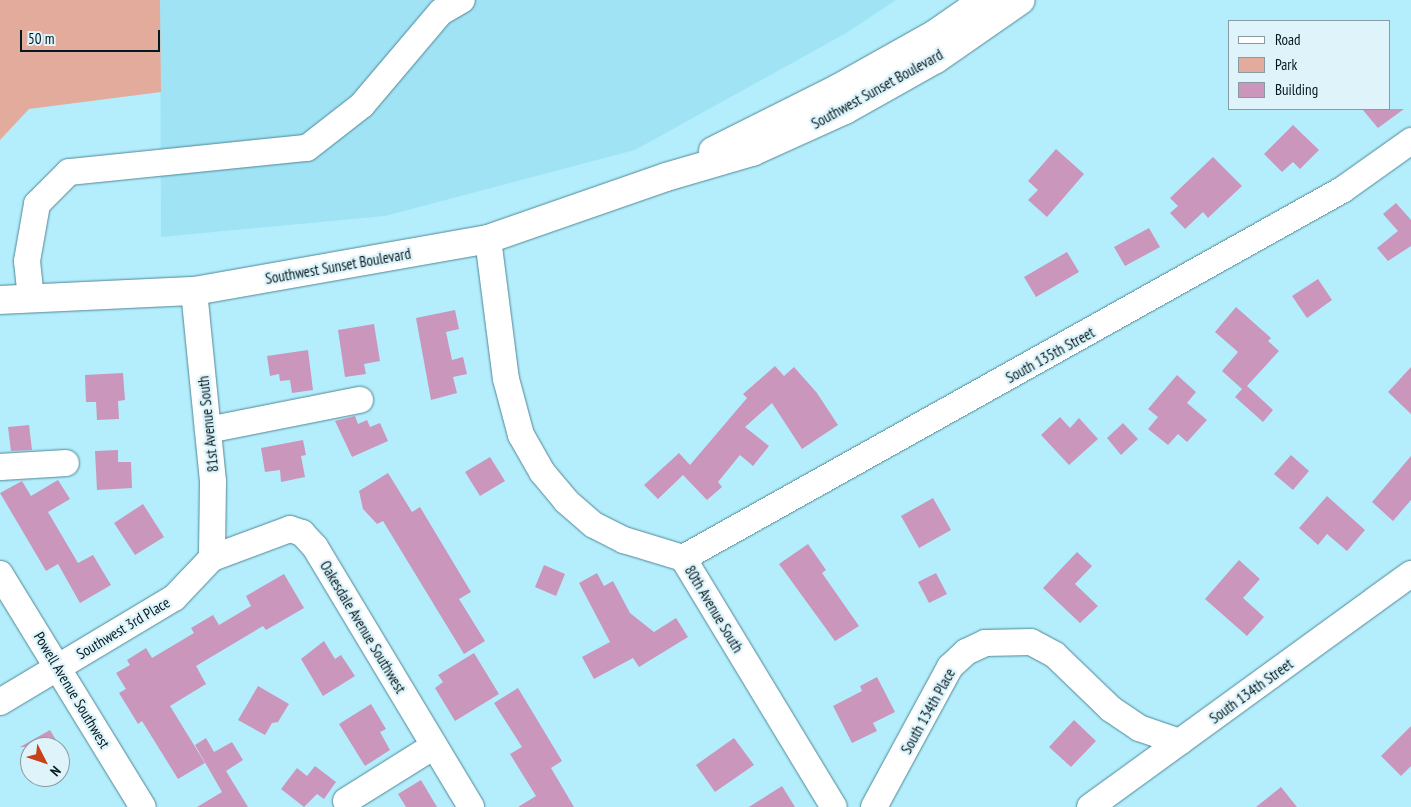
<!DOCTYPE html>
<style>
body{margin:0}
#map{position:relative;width:1411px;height:807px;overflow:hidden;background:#b4eefd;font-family:"PT Sans Narrow",sans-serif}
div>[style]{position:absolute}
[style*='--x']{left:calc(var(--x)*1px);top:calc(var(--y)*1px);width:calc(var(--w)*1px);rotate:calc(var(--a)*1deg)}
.built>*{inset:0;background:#a0e3f5}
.green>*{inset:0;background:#e3ab9b}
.building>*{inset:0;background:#ca96bc}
.roads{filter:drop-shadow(0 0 1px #508796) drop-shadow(0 0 1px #508796)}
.minor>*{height:26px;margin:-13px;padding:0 13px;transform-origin:13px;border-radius:13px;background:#fff}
.major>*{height:28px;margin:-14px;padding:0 14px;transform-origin:14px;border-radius:14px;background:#fff}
span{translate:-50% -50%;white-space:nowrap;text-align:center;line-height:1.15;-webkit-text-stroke:4.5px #def4fa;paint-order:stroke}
.street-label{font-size:15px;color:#03191f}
.legend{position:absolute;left:1228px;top:20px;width:162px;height:90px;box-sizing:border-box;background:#def4fa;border:1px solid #869ca2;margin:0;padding:6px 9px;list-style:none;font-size:15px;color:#03191f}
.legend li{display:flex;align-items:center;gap:10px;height:25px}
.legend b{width:25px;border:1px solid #869ca2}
.north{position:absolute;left:20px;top:737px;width:50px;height:50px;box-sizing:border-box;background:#def4fa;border:1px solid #869ca2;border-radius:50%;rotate:131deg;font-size:14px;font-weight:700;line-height:20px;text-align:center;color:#03191f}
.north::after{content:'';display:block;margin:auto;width:18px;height:22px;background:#c94117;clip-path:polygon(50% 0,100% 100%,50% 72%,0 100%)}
.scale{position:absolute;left:20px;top:30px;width:140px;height:22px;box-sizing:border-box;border:2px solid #03191f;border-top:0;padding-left:6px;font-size:15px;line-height:18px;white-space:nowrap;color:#03191f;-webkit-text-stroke:4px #def4fa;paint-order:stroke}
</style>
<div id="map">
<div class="built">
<i style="clip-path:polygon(160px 0,896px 0,848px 32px,635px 150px,385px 216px,161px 237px)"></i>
</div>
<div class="green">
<i style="clip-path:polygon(0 0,160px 0,161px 92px,29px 109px,0 140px)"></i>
</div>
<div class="building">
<i style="clip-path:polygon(1362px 109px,1404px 109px,1378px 128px)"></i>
<i style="clip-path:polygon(1293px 125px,1319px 150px,1300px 169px,1293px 162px,1282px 172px,1264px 154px)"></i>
<i style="clip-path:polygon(1056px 149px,1084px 174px,1047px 217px,1028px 200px,1038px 190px,1028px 181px)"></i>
<i style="clip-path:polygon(1213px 157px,1242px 186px,1208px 218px,1203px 212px,1185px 229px,1170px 213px,1178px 206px,1170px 198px)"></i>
<i style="clip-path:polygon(1396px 203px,1411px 220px,1411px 246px,1388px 261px,1377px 248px,1398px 231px,1383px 214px)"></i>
<i style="clip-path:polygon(1149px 228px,1160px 247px,1125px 266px,1114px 247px)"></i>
<i style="clip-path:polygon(1067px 252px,1079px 272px,1036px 297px,1024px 277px)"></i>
<i style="clip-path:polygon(1318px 279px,1332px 300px,1307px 318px,1292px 296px)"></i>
<i style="clip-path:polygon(1236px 307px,1271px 338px,1268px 341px,1279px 351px,1247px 386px,1273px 410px,1263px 422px,1235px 397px,1242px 389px,1222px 371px,1238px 352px,1215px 332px)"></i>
<i style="clip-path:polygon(455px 310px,459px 329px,446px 332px,452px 360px,463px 357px,467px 374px,453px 377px,457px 393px,431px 400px,416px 318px)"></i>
<i style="clip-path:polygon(374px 324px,380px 361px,364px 364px,366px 374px,345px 377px,338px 330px)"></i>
<i style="clip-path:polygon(308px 350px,313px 390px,292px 393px,290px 380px,280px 381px,279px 374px,270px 376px,267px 356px)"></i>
<i style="clip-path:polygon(775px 366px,784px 376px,794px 367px,817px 393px,838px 425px,802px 449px,772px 403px,745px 427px,769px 446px,753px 466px,740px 455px,718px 482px,722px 487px,707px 500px,683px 475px,658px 499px,644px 485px,679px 453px,690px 465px,747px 398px,743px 394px)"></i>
<i style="clip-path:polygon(1411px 367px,1411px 414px,1388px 392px)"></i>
<i style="clip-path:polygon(123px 373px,125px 400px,118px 401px,119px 419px,97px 420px,96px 402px,86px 402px,85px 375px)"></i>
<i style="clip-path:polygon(1177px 375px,1196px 392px,1187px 403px,1207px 420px,1187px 442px,1178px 434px,1168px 445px,1148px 429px,1158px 417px,1148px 409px)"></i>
<i style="clip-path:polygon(355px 416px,358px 424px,367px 420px,370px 427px,380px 423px,388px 441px,352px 457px,335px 421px)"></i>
<i style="clip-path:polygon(1060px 417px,1070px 428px,1079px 418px,1098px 439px,1069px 465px,1041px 435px)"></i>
<i style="clip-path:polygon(1123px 423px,1138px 439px,1121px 455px,1107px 438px)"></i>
<i style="clip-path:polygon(29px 425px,32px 450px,11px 451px,8px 427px)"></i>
<i style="clip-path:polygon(303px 440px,306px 455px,301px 456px,305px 477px,281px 482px,280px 470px,265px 472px,261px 448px)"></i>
<i style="clip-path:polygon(118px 450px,118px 462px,131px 462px,132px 488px,97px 490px,95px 451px)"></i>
<i style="clip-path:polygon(1291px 455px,1309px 471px,1293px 490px,1274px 474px)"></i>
<i style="clip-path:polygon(1411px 456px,1411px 500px,1393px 521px,1372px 502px)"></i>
<i style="clip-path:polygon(490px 457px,505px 481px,480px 496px,465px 472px)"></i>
<i style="clip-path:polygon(388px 473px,412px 512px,420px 507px,471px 592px,459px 599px,485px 641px,464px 654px,383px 521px,377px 524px,363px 509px,359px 491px)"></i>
<i style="clip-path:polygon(58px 480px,70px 499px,48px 512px,78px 563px,93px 555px,111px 585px,80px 603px,58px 564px,46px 571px,0 493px,22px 481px,31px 496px)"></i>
<i style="clip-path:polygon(1327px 496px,1365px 530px,1347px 551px,1327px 534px,1318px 545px,1299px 528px)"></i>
<i style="clip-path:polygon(933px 498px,951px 530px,919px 548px,901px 516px)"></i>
<i style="clip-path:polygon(143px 504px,164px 537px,135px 555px,114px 523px)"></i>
<i style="clip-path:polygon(808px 544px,826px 570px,822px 573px,859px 626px,835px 641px,779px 564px)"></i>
<i style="clip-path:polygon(1077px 552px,1092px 566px,1075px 584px,1098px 606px,1080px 623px,1043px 588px)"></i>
<i style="clip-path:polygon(1239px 560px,1260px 579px,1243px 598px,1264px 617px,1247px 636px,1205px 599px)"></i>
<i style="clip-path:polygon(544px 565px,565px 574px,556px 596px,535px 587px)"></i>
<i style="clip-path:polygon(597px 573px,604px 586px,613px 581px,630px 613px,654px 632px,676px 618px,688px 637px,639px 667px,633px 658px,594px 679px,582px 657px,610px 642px,579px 583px)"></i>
<i style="clip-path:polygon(936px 573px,947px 594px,929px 603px,918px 582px)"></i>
<i style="clip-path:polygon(284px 574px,304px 608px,266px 630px,263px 626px,196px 666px,206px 684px,170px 706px,205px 763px,178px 779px,142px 721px,138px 724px,119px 693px,126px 689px,116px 673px,130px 665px,127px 660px,146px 648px,152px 658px,194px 633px,191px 628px,213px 615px,219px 625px,251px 606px,246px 596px)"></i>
<i style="clip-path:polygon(324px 641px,335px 659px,341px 655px,355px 676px,323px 696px,301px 659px)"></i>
<i style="clip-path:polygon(474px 653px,499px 694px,455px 721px,435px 688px,443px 682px,438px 675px)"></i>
<i style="clip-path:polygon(877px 677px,895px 712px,873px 723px,877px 731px,852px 743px,833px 706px,862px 691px,860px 686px)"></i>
<i style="clip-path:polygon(258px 686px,289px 704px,278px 722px,272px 723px,265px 735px,238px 720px)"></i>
<i style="clip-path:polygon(518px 688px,562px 761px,551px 768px,574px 807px,518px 807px,536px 796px,510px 754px,522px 747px,494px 703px)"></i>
<i style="clip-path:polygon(371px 704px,386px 729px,380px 732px,390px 750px,365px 766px,339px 724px)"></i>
<i style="clip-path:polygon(1074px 720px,1096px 741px,1071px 767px,1049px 747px)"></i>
<i style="clip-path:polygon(1411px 726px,1411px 766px,1401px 776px,1381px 756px)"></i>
<i style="clip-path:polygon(50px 730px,60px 747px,20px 747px)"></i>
<i style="clip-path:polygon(206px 738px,214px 752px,232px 742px,243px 760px,226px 771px,248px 807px,197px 807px,222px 792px,195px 745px)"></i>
<i style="clip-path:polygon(734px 738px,754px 765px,715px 792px,696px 765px)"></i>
<i style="clip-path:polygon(315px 766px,336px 782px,324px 799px,317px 794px,304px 807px,281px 789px,297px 768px,307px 776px)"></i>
<i style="clip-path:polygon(421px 780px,437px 807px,406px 807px,398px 794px)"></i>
<i style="clip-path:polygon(782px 786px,795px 807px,749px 807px)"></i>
<i style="clip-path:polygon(1281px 787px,1297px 807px,1256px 807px)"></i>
</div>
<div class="roads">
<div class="minor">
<i style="--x:488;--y:239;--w:141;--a:82.7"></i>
<i style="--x:506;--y:379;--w:58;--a:75"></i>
<i style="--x:521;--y:435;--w:43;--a:60.4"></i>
<i style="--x:542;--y:472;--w:38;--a:50"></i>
<i style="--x:566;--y:501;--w:37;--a:41"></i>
<i style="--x:594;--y:525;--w:34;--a:27"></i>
<i style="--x:624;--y:540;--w:62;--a:17"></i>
<i style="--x:683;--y:558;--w:291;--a:58.8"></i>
<i style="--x:194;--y:291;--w:192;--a:84.3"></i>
<i style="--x:213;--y:482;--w:76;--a:90.8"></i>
<i style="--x:31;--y:299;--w:38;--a:-96"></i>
<i style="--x:27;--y:261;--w:58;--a:-80"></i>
<i style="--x:37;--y:204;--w:45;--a:-45"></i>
<i style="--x:69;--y:172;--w:239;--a:-5.8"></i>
<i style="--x:307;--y:148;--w:70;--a:-38"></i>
<i style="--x:362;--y:105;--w:122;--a:-49.7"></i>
<i style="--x:441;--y:12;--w:24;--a:-30"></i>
<i style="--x:208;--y:430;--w:155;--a:-11.2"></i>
<i style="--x:0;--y:467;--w:66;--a:-3.5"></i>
<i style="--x:683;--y:558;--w:755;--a:-29.18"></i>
<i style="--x:1342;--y:190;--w:85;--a:-35.4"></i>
<i style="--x:0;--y:574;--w:273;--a:58.5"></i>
<i style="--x:0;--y:702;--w:203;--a:-30.9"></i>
<i style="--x:174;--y:598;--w:55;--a:-46.5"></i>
<i style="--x:212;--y:558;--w:83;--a:-20.4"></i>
<i style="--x:290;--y:529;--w:13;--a:18"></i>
<i style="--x:302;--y:533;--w:19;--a:47"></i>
<i style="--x:315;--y:547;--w:303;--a:59"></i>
<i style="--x:346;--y:801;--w:104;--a:-32"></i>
<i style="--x:874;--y:807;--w:159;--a:-61.5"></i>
<i style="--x:950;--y:667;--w:22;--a:-43"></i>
<i style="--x:966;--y:652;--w:21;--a:-25"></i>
<i style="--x:985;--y:643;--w:46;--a:-1.2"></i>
<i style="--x:1031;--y:642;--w:27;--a:28"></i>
<i style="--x:1055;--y:655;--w:78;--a:44"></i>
<i style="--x:1111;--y:709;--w:34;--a:34"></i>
<i style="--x:1139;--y:728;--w:43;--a:18.9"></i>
<i style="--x:1090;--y:807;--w:397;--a:-36"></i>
</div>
<div class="major">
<i style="--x:713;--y:151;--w:139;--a:-26.6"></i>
<i style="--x:837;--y:89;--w:112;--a:-29.3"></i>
<i style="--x:935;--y:34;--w:60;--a:-34.8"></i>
<i style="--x:0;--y:300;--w:194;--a:-2.7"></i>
<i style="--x:194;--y:291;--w:299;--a:-10"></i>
<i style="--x:488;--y:239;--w:188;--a:-19.2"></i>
<i style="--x:666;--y:177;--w:90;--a:-16.2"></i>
<i style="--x:752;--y:152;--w:102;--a:-24.3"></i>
<i style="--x:845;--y:110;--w:104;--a:-29.3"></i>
<i style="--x:936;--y:59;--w:103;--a:-34.8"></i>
</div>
</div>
<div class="street-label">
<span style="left:877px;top:89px;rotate:-29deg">Southwest Sunset Boulevard</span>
<span style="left:338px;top:266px;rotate:-10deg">Southwest Sunset Boulevard</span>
<span style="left:1050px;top:355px;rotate:-29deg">South 135th Street</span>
<span style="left:208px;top:424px;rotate:-96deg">81st Avenue South</span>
<span style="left:714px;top:609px;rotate:59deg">80th Avenue South</span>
<span style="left:363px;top:627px;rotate:59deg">Oakesdale Avenue Southwest</span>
<span style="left:123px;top:628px;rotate:-31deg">Southwest 3rd Place</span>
<span style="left:72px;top:690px;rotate:59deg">Powell Avenue Southwest</span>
<span style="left:1251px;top:691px;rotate:-36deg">South 134th Street</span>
<span style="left:928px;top:711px;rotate:-61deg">South 134th Place</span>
</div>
<ul class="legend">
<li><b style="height:6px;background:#fff"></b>Road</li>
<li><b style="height:14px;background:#e3ab9b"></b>Park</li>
<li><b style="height:14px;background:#ca96bc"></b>Building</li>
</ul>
<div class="north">N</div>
<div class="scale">50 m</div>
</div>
